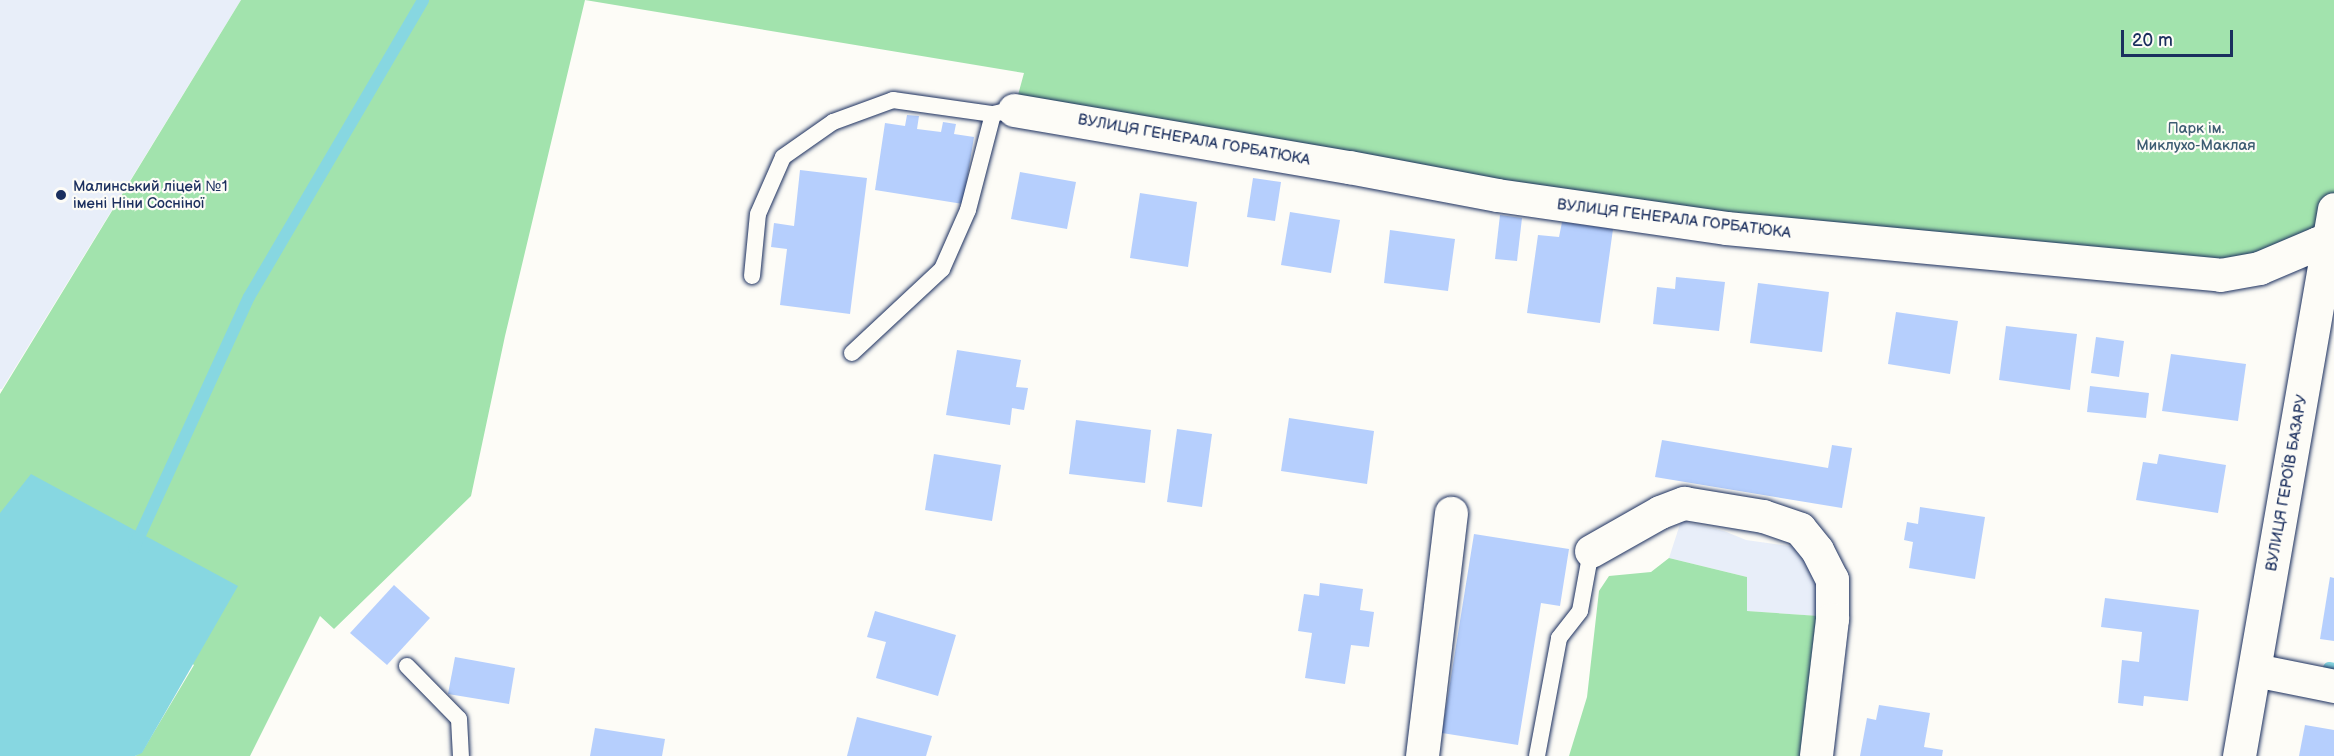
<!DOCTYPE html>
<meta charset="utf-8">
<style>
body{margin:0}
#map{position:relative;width:2334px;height:756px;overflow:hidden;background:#fdfcf7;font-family:"Balsamiq Sans",sans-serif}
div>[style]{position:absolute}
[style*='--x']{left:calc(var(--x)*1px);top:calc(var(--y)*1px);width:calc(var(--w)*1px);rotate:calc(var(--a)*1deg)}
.built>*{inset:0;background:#e8eef9}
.green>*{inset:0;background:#a2e3ad}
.water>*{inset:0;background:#87d7e1}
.stream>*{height:12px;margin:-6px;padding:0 6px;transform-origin:6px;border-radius:6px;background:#87d7e1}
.building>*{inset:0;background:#b6cffd}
.roads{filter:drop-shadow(0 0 2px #1b2f5e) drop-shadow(0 0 2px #1b2f5e)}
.service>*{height:16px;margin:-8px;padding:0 8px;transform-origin:8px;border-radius:8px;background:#fdfcf7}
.minor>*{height:33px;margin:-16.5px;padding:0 16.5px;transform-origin:16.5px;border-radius:16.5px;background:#fdfcf7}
.tertiary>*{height:33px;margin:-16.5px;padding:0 16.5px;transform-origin:16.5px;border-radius:16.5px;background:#fdfcf7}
.dots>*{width:16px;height:16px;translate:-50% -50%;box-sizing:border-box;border:3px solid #fdfcf7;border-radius:50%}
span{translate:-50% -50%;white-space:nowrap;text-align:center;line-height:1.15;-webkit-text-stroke:4.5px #fdfcf7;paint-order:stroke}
.park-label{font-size:15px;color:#3d5c72}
.street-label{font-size:15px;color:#1b2f5e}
.poi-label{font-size:15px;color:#1b2f5e}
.left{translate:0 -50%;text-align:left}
.scale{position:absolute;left:2121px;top:30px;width:112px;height:27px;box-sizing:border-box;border:3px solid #1b2f5e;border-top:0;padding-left:8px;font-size:18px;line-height:21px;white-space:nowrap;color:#1b2f5e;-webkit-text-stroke:4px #fdfcf7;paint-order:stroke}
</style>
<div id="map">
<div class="built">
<i style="clip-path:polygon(0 0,241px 0,2px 389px,0 389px)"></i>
<i style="clip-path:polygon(1681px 521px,1724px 531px,1746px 540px,1797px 547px,1819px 586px,1819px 616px,1747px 611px,1747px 577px,1669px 558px)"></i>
</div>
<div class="green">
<i style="clip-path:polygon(241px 0,2334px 0,2334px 209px,2328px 242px,2259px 268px,1726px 228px,1014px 110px,1024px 73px,585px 0,505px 336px,471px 496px,334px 629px,320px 616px,250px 756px,135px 756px,142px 752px,194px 665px,0 513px,0 394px)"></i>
<i style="clip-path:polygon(1669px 558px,1747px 577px,1747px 611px,1819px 616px,1802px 756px,1569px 756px,1587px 697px,1599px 591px,1609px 576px,1651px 572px)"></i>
</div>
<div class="water">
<i style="clip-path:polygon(31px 474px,238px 586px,142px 753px,135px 756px,0 756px,0 513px)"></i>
</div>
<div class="stream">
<i style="--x:134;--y:548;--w:276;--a:-65.4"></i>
<i style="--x:249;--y:297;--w:344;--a:-59.6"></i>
<i style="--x:2329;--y:668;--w:5;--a:11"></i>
</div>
<div class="building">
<i style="clip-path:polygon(907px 115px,919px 116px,917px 129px,941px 132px,943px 122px,956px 124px,954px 134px,974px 137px,963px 204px,875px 190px,885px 123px,905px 126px)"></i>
<i style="clip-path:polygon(800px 170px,867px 178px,850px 314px,780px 305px,787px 249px,771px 247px,774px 223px,794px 226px)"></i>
<i style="clip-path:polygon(1020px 172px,1076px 182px,1067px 229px,1011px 219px)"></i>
<i style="clip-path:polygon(1253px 178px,1281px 182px,1275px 221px,1247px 217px)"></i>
<i style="clip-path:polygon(1140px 193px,1197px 202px,1188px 267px,1130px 258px)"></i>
<i style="clip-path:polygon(1290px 212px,1340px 220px,1331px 273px,1281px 265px)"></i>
<i style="clip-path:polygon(1500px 215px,1522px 218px,1517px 261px,1495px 259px)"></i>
<i style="clip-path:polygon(1562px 222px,1613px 229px,1600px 323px,1527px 313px,1538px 235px,1559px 237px)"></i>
<i style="clip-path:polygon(1390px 230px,1455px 239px,1448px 291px,1384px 283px)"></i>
<i style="clip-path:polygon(1676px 277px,1725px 282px,1719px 331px,1653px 324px,1657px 287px,1675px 289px)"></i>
<i style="clip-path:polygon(1758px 283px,1829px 292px,1822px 352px,1750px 343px)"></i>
<i style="clip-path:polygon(1896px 312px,1958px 321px,1950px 374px,1888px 364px)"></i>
<i style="clip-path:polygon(2006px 326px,2077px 334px,2070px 390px,1999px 380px)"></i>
<i style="clip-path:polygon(2096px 337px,2124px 341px,2119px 377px,2091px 373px)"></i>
<i style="clip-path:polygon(957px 350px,1021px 360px,1016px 387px,1028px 388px,1024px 410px,1012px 408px,1010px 425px,946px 415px)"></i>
<i style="clip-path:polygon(2171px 354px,2246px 364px,2238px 421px,2162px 411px)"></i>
<i style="clip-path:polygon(2090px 386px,2149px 393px,2146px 418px,2087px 412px)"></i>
<i style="clip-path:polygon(1289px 418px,1374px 431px,1367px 484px,1281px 471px)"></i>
<i style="clip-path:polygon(1076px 420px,1151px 430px,1145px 483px,1069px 474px)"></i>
<i style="clip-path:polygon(1177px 429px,1212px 434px,1202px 507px,1167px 502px)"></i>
<i style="clip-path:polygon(1662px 440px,1828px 468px,1832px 445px,1852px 448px,1842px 508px,1655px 477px)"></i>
<i style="clip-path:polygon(934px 454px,1001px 465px,992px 521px,925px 510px)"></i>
<i style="clip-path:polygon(2159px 454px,2226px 465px,2218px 513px,2136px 500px,2143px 462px,2157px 464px)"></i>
<i style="clip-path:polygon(1920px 507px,1985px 517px,1975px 579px,1909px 568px,1913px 542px,1904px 540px,1907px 522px,1918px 524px)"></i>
<i style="clip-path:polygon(1474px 534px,1569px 549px,1560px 606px,1541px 603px,1518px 745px,1442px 733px)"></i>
<i style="clip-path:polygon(2330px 577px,2334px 578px,2334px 641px,2320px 639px)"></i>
<i style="clip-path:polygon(1320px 583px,1363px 589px,1360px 610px,1374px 612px,1369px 647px,1351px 645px,1345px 684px,1305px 678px,1312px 633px,1298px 631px,1304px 594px,1319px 596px)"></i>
<i style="clip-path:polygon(394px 585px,430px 618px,387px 665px,350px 633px)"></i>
<i style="clip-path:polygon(2105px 598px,2199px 610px,2188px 701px,2144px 696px,2143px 706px,2118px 703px,2122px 660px,2139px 662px,2142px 632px,2101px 627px)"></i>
<i style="clip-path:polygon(875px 611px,956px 635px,938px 696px,876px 678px,886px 642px,867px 637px)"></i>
<i style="clip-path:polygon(455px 657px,515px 668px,509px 704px,448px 694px)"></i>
<i style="clip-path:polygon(1879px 705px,1930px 713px,1924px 747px,1943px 750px,1942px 756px,1860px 756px,1867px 718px,1876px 720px)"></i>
<i style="clip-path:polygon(857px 717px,932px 736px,926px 756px,847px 756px)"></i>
<i style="clip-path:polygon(2305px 725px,2334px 730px,2334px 756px,2299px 756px)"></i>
<i style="clip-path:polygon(595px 728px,665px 739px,662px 756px,590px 756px)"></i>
</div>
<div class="roads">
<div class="service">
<i style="--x:752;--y:276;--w:62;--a:-84.5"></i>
<i style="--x:758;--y:214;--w:62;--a:-66.3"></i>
<i style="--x:783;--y:157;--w:61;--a:-35"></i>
<i style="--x:833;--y:122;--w:64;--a:-20.1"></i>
<i style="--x:893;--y:100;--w:101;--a:8"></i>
<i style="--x:852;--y:353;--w:123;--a:-43"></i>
<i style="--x:942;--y:269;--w:64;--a:-66.2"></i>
<i style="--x:968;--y:210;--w:99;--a:-75.4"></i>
<i style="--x:993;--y:114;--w:9;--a:-13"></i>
<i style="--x:407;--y:666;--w:74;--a:45.5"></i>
<i style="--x:459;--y:719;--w:37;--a:87"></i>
<i style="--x:1537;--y:756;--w:120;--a:-79.4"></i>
<i style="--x:1559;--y:638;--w:34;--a:-52"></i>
<i style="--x:1580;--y:611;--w:61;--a:-79.6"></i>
</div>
<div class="minor">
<i style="--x:1014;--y:110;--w:340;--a:9.7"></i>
<i style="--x:1349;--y:167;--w:151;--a:10.7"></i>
<i style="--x:1497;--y:195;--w:231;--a:8.2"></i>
<i style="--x:1726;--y:228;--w:496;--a:5.4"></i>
<i style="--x:2220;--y:275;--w:40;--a:-10"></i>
<i style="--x:2259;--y:268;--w:64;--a:-23"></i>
<i style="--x:2318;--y:243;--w:16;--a:0"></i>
<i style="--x:1591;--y:551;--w:79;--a:-29.5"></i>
<i style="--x:1660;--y:512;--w:26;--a:-21"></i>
<i style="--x:1684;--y:503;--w:80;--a:9.3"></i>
<i style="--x:1763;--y:516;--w:39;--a:19"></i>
<i style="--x:1800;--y:529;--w:27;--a:51"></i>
<i style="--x:1817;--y:550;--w:33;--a:63"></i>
<i style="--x:1832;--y:579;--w:40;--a:90"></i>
<i style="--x:1832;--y:619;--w:138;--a:96.7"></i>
<i style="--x:2255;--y:670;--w:81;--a:11.4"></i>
<i style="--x:1422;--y:756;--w:245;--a:-83.2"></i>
</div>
<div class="tertiary">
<i style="--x:2239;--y:756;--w:555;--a:-80.15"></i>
</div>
</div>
<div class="dots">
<i style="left:61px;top:195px;background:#1b2f5e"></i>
</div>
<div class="park-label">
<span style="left:2196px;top:137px">Парк ім.<br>Миклухо-Маклая</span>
</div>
<div class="street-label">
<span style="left:1194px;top:140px;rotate:10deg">ВУЛИЦЯ ГЕНЕРАЛА ГОРБАТЮКА</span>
<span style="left:1674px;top:219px;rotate:7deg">ВУЛИЦЯ ГЕНЕРАЛА ГОРБАТЮКА</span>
<span style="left:2287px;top:483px;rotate:-80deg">ВУЛИЦЯ ГЕРОЇВ БАЗАРУ</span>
</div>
<div class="poi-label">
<span class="left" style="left:73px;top:195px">Малинський ліцей №1<br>імені Ніни Сосніної</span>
</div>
<div class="scale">20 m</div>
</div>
